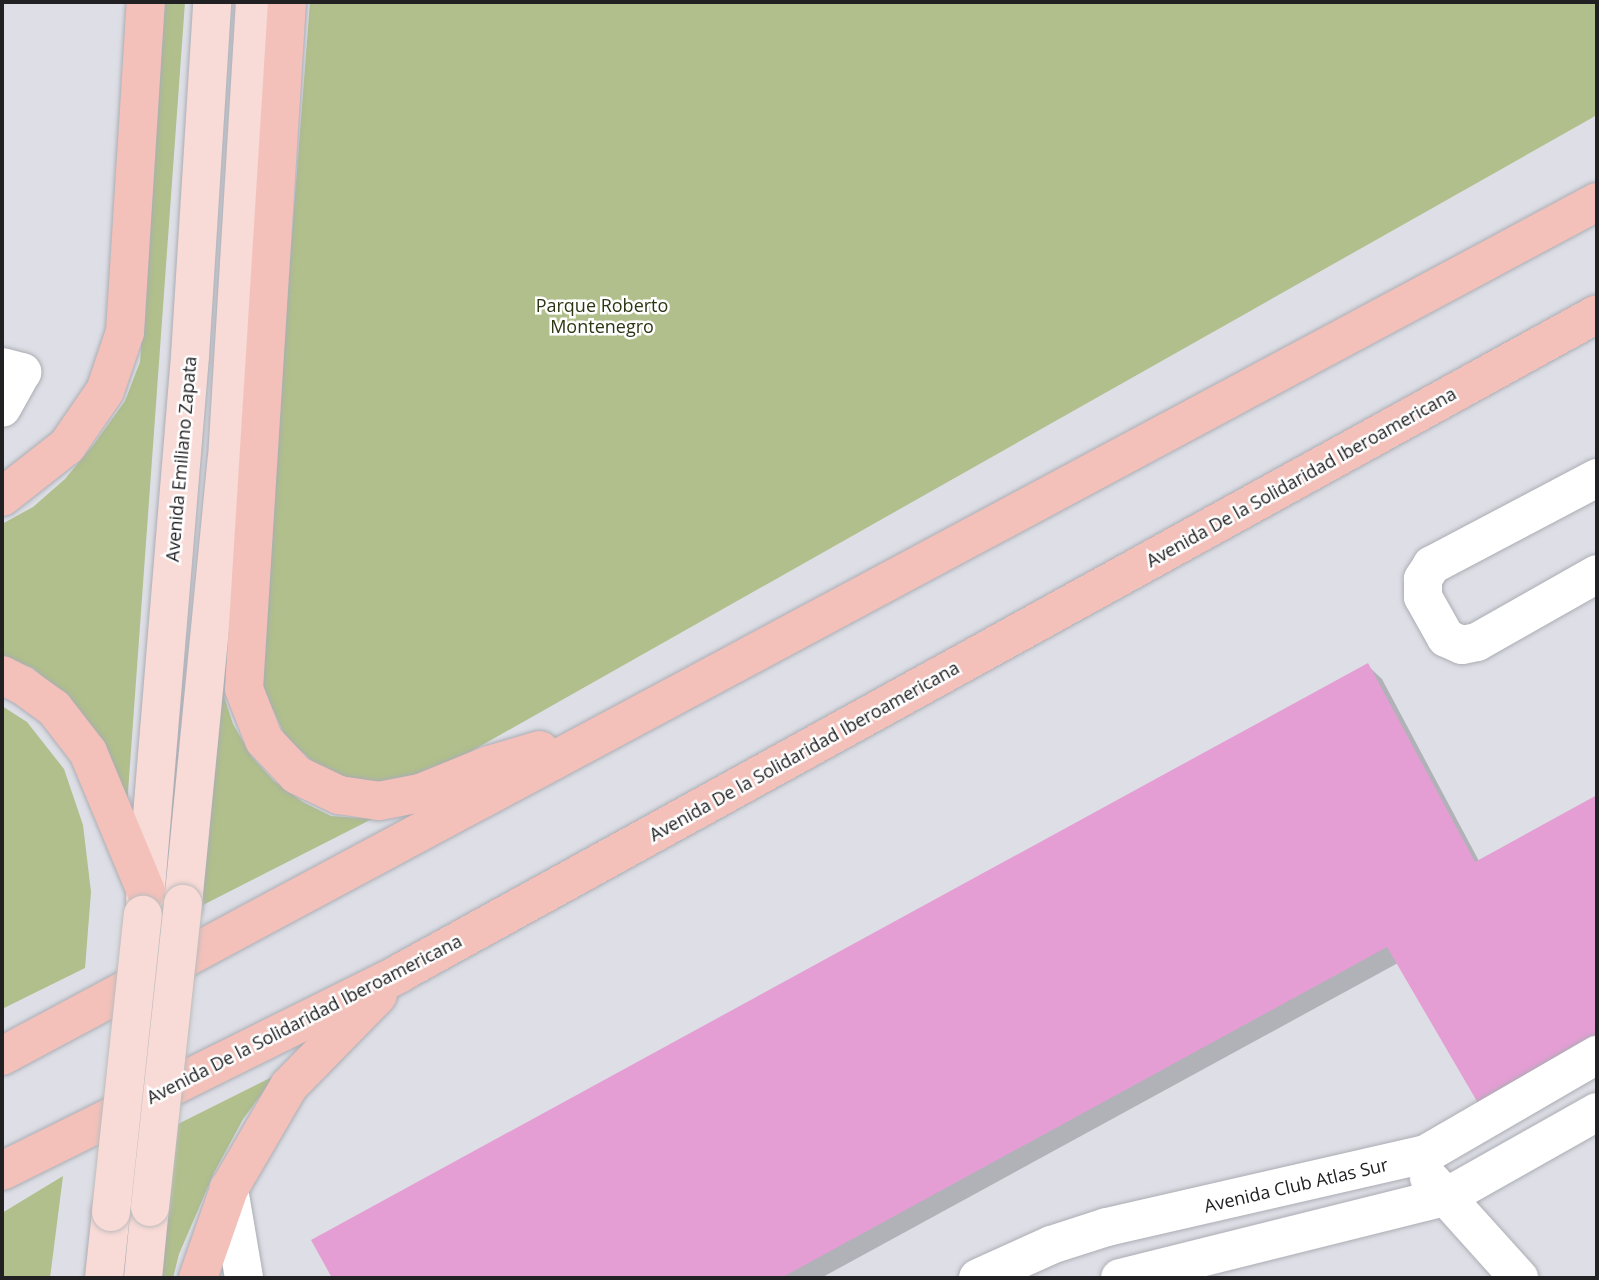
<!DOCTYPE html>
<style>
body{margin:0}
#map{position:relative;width:1599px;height:1280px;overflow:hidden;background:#dedfe6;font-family:"Open Sans",sans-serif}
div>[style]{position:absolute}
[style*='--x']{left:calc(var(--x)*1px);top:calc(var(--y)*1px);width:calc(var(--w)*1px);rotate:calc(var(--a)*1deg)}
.green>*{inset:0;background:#b0bf8b}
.shadow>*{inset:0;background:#0003}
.building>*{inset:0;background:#e49ed4}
.roads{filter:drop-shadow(0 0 2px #abadb4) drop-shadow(0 0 2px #abadb4)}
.minor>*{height:38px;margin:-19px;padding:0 19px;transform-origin:19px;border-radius:19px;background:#fff}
.major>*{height:38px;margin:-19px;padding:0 19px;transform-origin:19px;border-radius:19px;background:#f8dad6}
.highway>*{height:38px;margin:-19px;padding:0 19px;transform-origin:19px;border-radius:19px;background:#f3c1ba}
.bridges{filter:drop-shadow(0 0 2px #bcbcbd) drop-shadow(0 0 2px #bcbcbd)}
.major-bridge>*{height:38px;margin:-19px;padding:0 19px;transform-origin:19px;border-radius:19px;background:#f8dad6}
span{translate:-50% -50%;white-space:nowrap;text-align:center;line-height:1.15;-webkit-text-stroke:5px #fff;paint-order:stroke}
.park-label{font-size:18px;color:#2d3613}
.street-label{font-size:18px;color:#212124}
.frame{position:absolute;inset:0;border:4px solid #212124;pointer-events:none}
</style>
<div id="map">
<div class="green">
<i style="clip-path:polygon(165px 2px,185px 2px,127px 806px,72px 703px,33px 668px,2px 657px,2px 524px,33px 507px,65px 479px,94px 444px,125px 401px,140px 362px)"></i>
<i style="clip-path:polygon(310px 2px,1597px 2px,1597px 115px,454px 761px,389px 785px,325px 773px,285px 736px,258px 677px)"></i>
<i style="clip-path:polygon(220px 684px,233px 724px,252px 757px,274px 781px,303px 802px,331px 816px,372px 819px,201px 906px)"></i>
<i style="clip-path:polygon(2px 706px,27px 722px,64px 769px,83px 825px,91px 892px,85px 968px,2px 1009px)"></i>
<i style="clip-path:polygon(276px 1075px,243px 1119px,214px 1173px,179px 1254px,173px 1278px,157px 1278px,174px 1126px)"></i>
<i style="clip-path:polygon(63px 1176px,50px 1278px,2px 1278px,2px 1213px)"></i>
</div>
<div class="shadow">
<i style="clip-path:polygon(1367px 665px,1382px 679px,1479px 861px,1597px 797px,1597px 1069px,1398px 963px,821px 1278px,334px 1278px,313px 1240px)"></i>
</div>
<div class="building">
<i style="clip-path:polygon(1368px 663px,1475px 862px,1597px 795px,1597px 1045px,1482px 1110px,1387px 947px,781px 1278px,332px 1278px,311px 1240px)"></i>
</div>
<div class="roads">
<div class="minor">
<i style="--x:2;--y:367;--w:21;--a:14"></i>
<i style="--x:22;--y:372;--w:41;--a:119.1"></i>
<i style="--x:1597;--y:478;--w:187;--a:152.2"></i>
<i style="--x:1432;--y:565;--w:17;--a:123"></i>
<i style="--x:1423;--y:579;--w:18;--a:90"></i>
<i style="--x:1423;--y:597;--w:47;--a:60.7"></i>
<i style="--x:1446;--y:638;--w:17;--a:24"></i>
<i style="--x:1462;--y:645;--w:15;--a:-11"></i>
<i style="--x:1477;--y:642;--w:138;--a:-29.5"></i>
<i style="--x:1429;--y:1178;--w:135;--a:48"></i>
<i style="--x:229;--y:1189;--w:90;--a:80.4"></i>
<i style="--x:978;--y:1278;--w:80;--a:-24.3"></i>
<i style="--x:1051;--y:1245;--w:59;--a:-17.8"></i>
<i style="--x:1107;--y:1227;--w:327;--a:-12.9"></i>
<i style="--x:1426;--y:1154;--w:198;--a:-30.1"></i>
<i style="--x:1120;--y:1278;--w:336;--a:-14"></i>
<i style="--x:1446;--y:1197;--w:173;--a:-29.4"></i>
</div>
<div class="major">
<i style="--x:145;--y:900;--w:546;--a:-85.27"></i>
<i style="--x:190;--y:356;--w:355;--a:-86.4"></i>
<i style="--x:183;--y:904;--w:447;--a:-84.4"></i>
<i style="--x:227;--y:459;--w:458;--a:-86.5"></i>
<i style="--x:104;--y:1278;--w:66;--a:-83.9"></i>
<i style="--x:143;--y:1278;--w:71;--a:-84.4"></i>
</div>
<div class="highway">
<i style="--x:287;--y:2;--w:688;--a:93.58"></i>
<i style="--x:244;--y:689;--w:55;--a:68.6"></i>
<i style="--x:264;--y:740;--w:48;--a:46.7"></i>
<i style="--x:297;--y:775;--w:47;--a:25.5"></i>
<i style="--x:339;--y:795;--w:40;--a:8.5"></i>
<i style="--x:379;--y:801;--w:42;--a:-11"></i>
<i style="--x:420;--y:793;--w:74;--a:-22.1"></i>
<i style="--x:489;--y:765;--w:53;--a:-16.4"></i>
<i style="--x:2;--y:497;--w:83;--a:-38.1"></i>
<i style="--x:67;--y:446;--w:67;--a:-55.4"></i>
<i style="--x:105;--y:391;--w:62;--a:-71.3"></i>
<i style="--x:125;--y:332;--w:331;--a:-86.4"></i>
<i style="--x:2;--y:675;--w:22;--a:27"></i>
<i style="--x:22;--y:685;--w:39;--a:36"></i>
<i style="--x:54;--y:708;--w:56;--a:52.3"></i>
<i style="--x:88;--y:752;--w:151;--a:67.4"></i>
<i style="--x:2;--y:1056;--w:1809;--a:-28.17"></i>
<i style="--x:2;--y:1171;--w:445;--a:-26.4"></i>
<i style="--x:400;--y:973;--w:1366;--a:-28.83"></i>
<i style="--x:198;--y:1278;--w:94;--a:-70.8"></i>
<i style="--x:229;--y:1189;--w:119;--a:-59.8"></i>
<i style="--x:289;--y:1086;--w:127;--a:-45.6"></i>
</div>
</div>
<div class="bridges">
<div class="major-bridge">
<i style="--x:150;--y:1207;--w:305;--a:-83.8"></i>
<i style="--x:111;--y:1212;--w:299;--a:-83.9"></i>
</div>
</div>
<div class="park-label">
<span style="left:602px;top:316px">Parque Roberto<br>Montenegro</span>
</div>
<div class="street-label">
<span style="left:181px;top:459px;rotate:-85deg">Avenida Emiliano Zapata</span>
<span style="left:1301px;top:477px;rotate:-29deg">Avenida De la Solidaridad Iberoamericana</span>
<span style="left:804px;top:751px;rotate:-29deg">Avenida De la Solidaridad Iberoamericana</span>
<span style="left:304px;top:1019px;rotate:-27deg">Avenida De la Solidaridad Iberoamericana</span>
<span style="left:1296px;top:1185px;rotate:-13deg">Avenida Club Atlas Sur</span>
</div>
<div class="frame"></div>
</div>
